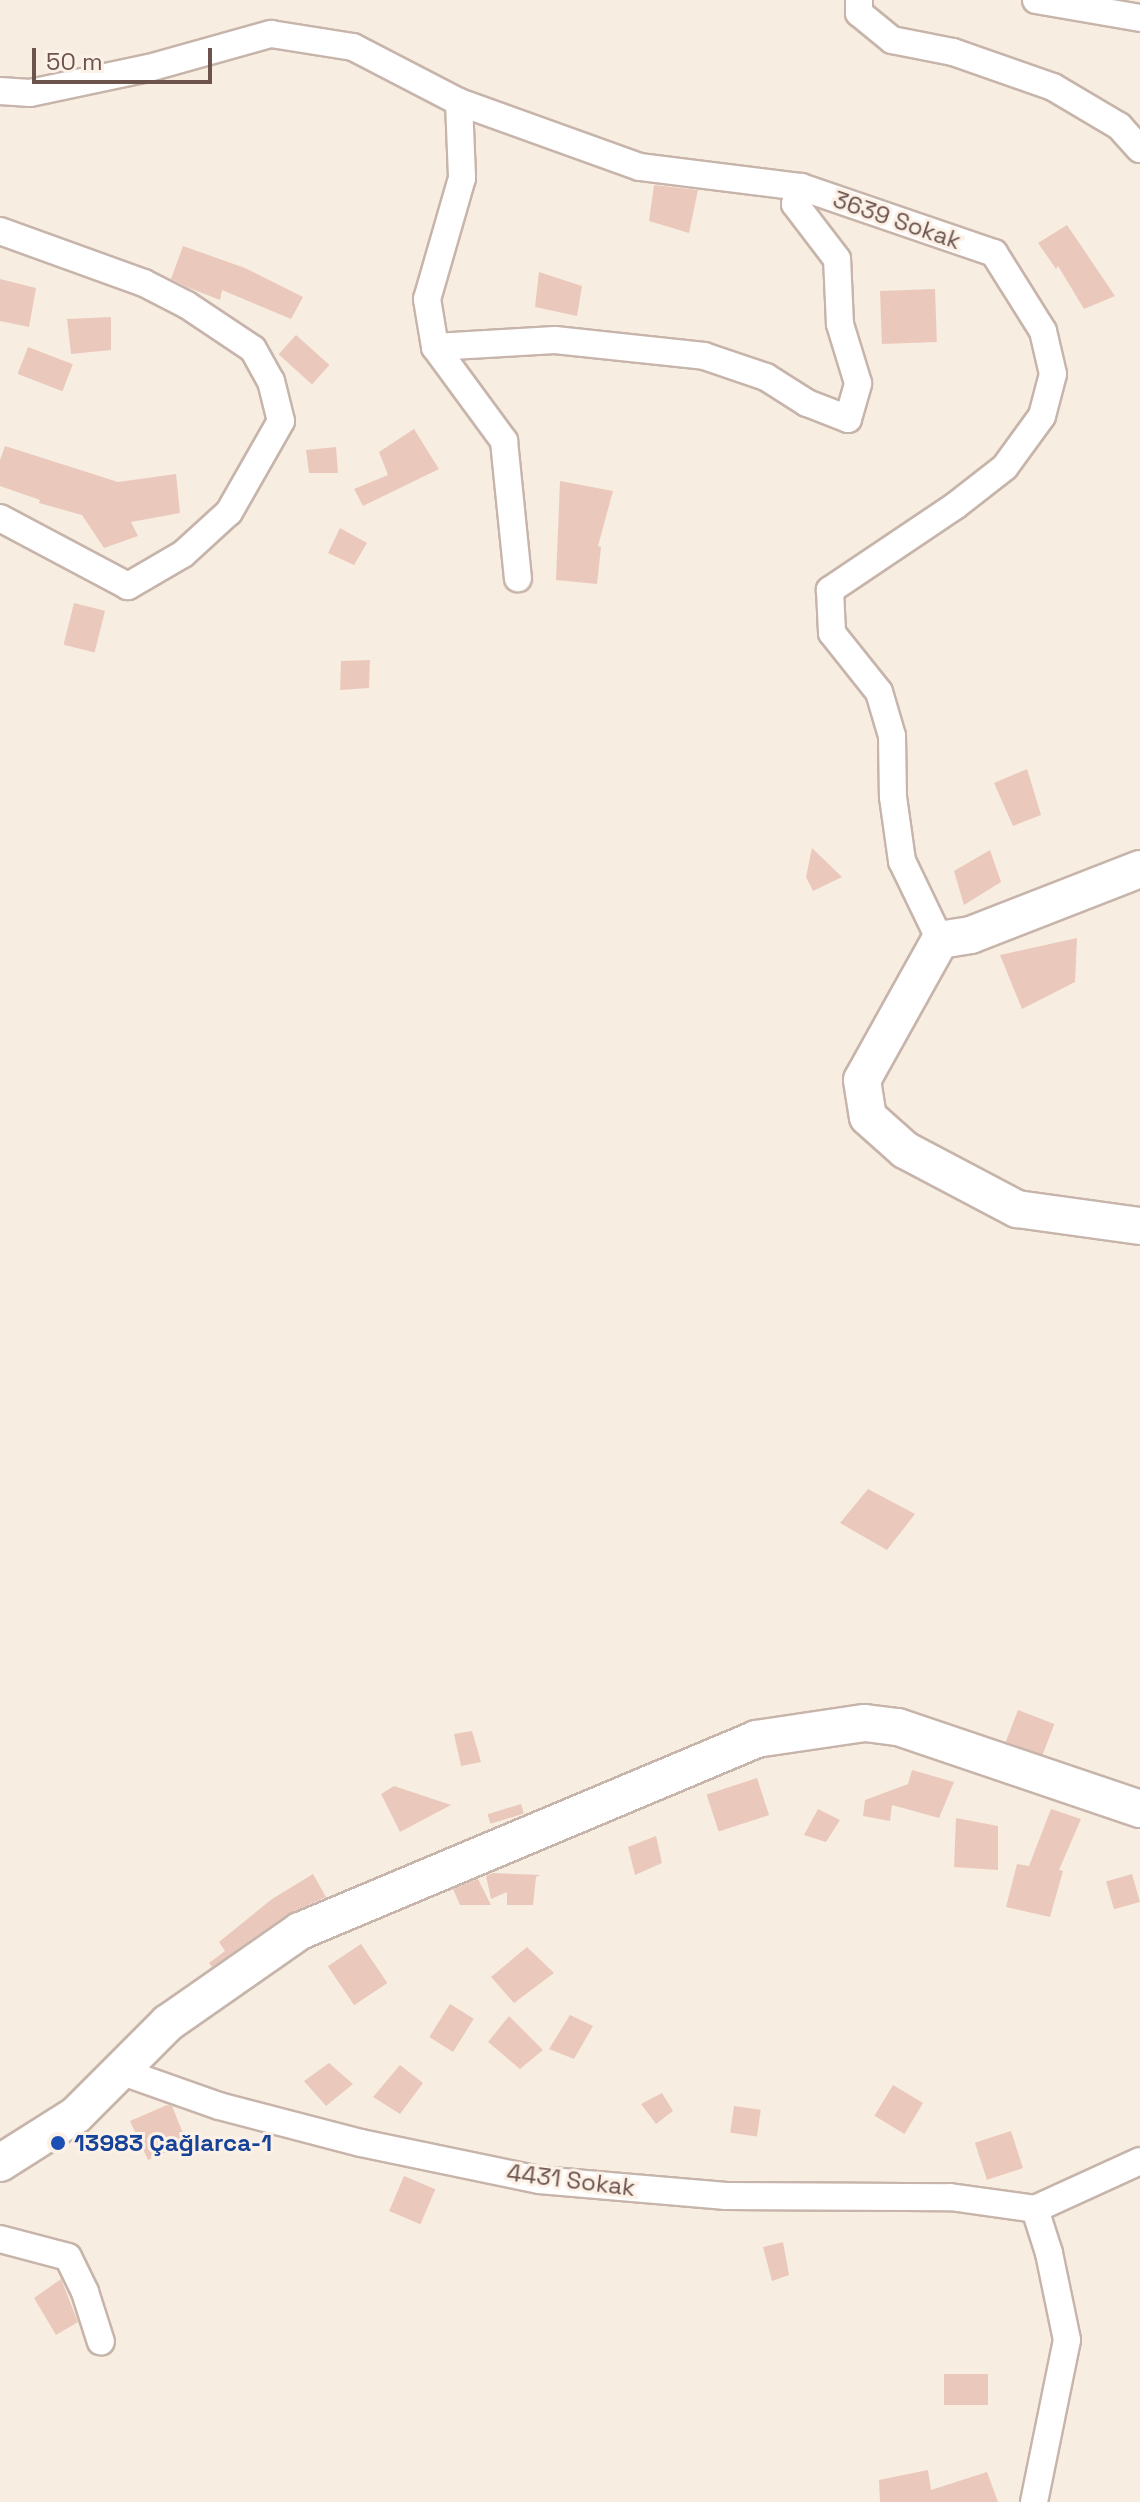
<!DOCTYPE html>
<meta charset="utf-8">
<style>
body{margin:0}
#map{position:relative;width:1140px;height:2502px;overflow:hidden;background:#f8ede1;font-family:"Space Grotesk",sans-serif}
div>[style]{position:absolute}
.building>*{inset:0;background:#eac9bc;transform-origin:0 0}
.roads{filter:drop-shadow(2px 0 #c7b4aa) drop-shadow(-2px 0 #c7b4aa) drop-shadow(0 2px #c7b4aa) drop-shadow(0 -2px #c7b4aa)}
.street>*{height:26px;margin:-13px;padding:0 13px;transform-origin:13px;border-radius:13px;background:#fff}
.secondary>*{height:36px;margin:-18px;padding:0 18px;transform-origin:18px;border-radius:18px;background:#fff}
.dots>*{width:22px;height:22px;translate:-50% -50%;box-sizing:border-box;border:4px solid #fcf1e7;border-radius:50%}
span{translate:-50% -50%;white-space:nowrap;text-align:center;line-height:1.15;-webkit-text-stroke:6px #fcf1e7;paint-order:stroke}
.street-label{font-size:24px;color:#6c534b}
.transit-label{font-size:24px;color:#164399;font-weight:700}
.left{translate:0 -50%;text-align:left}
.scale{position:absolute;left:32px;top:48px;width:180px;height:36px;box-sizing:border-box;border:4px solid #6c534b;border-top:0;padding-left:10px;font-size:24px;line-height:28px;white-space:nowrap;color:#6c534b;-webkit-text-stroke:6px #fcf1e7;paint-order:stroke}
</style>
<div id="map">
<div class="building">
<i style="clip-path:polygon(654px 185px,698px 190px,689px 233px,649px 221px)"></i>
<i style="clip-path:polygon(1067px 225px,1115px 296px,1084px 309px,1058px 266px,1056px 269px,1038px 243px)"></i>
<i style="clip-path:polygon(183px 246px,245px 268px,303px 297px,291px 319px,222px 290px,220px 300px,187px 287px,171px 279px)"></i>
<i style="clip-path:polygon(539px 272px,582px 286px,577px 316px,535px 307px)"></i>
<i style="clip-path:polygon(0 279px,36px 288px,29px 327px,0 321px)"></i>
<i style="left:935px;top:289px;width:53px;height:55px;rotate:88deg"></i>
<i style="clip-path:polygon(111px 317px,111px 350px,71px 354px,67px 319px)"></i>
<i style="left:296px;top:335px;width:45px;height:26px;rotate:42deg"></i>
<i style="left:28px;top:347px;width:48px;height:29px;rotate:21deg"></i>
<i style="clip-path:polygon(414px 429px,439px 469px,363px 506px,354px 489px,388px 475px,379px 452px)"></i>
<i style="clip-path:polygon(5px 446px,118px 482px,176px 474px,180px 513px,131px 522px,138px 536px,104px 548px,82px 515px,39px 503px,40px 500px,0 486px,0 460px)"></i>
<i style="clip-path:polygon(336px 447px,338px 473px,309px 473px,306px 450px)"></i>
<i style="clip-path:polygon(560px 481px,613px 491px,598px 546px,601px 547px,597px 584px,556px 580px)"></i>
<i style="clip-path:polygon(340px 528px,367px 543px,354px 565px,328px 553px)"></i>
<i style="left:74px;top:603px;width:32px;height:43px;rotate:14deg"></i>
<i style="clip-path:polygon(370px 660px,369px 688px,340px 690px,341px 661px)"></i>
<i style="clip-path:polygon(1027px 769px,1041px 815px,1013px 826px,994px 783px)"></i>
<i style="clip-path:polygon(812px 848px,842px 877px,813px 891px,806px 877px)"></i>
<i style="clip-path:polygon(990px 850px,1001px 882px,964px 905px,954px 871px)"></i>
<i style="clip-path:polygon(1077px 938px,1075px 982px,1022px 1009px,1000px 955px)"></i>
<i style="clip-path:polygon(868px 1489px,915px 1514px,887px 1550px,840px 1523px)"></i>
<i style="left:1018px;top:1710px;width:39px;height:34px;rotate:21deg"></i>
<i style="clip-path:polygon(472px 1731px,481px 1762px,461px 1766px,454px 1734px)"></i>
<i style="clip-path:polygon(912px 1770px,954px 1782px,939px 1818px,892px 1805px,890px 1821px,863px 1816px,865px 1800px,908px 1784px)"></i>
<i style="left:757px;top:1778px;width:39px;height:53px;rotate:72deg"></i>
<i style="clip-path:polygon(394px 1786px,451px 1805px,400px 1832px,381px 1794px)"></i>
<i style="left:521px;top:1804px;width:10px;height:35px;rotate:73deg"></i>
<i style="clip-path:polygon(818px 1809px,840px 1820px,826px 1842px,804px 1835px)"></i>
<i style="clip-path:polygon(1051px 1809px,1081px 1819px,1059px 1870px,1063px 1871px,1050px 1917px,1006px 1907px,1017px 1864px,1029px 1866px)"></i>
<i style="clip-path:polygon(956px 1818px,998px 1826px,998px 1870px,954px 1867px)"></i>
<i style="clip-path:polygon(656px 1836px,662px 1863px,635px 1875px,628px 1847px)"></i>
<i style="clip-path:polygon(493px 1873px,540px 1875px,536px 1877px,533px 1905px,507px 1905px,507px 1892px,491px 1899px,486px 1876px)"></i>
<i style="clip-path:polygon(313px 1874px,326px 1897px,288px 1914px,212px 1967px,209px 1963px,225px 1951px,219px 1942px,272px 1899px)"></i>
<i style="left:1132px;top:1874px;width:29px;height:27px;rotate:74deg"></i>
<i style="clip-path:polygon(478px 1879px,491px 1905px,460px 1905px,453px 1889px)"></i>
<i style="left:361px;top:1944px;width:47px;height:40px;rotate:56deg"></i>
<i style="clip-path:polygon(527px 1947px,554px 1973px,514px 2003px,491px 1977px)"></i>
<i style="left:450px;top:2004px;width:28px;height:39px;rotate:32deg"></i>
<i style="clip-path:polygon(570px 2015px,593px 2026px,574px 2059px,549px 2049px)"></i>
<i style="clip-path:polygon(509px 2016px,543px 2050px,520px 2069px,488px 2042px)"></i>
<i style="clip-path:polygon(329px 2063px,353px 2084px,326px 2106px,304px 2081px)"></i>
<i style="clip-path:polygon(400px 2065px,423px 2083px,400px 2114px,373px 2097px)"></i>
<i style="left:893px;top:2085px;width:35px;height:36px;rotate:31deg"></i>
<i style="clip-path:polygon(662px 2093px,673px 2111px,656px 2124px,641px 2104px)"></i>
<i style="clip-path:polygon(167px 2105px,172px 2106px,187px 2143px,148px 2160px,130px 2121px)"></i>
<i style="left:734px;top:2106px;width:27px;height:27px;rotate:8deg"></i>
<i style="left:1011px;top:2131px;width:39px;height:38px;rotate:72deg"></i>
<i style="left:404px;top:2176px;width:34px;height:38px;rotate:23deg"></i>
<i style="clip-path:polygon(783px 2242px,789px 2275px,772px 2281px,763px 2247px)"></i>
<i style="clip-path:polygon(61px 2279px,78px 2322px,56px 2335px,34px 2298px)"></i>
<i style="left:988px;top:2374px;width:31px;height:44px;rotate:90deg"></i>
<i style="clip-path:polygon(928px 2470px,931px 2490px,987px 2472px,998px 2502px,880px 2502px,879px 2480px)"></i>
</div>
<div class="roads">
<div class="street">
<i style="left:859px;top:0;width:13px;rotate:90deg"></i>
<i style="left:859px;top:13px;width:43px;rotate:39.3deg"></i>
<i style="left:892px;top:40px;width:62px;rotate:11.1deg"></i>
<i style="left:953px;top:52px;width:106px;rotate:19.3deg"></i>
<i style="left:1053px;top:87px;width:77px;rotate:30.6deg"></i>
<i style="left:1119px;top:126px;width:31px;rotate:48deg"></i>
<i style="left:1036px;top:0;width:106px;rotate:9.8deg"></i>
<i style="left:0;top:91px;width:30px;rotate:4deg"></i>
<i style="left:30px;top:93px;width:122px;rotate:-11.9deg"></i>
<i style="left:149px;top:68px;width:127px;rotate:-15.6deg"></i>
<i style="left:271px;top:34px;width:83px;rotate:9deg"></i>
<i style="left:353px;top:47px;width:119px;rotate:27.4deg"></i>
<i style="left:459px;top:102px;width:192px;rotate:19.8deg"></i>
<i style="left:640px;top:167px;width:162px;rotate:7.1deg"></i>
<i style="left:801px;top:187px;width:204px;rotate:18.9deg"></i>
<i style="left:994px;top:253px;width:92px;rotate:57.9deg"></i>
<i style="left:1043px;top:331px;width:44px;rotate:76.9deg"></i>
<i style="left:1053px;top:374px;width:43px;rotate:104.7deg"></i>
<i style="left:1042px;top:416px;width:63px;rotate:126deg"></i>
<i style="left:1005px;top:467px;width:63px;rotate:142deg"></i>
<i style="left:955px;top:506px;width:151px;rotate:146.1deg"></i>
<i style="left:830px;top:590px;width:43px;rotate:87.3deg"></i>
<i style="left:832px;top:633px;width:75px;rotate:51.5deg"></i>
<i style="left:879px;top:692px;width:46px;rotate:73.5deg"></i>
<i style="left:892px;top:736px;width:61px;rotate:89.1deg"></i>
<i style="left:893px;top:797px;width:65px;rotate:82deg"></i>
<i style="left:902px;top:861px;width:88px;rotate:64.3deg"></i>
<i style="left:459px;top:102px;width:76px;rotate:87.7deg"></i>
<i style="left:462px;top:178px;width:126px;rotate:106.1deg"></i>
<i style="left:427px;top:299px;width:49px;rotate:80.5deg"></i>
<i style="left:435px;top:347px;width:117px;rotate:53.7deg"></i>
<i style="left:504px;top:441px;width:138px;rotate:84.2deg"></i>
<i style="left:0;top:231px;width:153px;rotate:19.9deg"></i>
<i style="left:144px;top:283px;width:48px;rotate:27.1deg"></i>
<i style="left:187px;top:305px;width:79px;rotate:33.7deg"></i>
<i style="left:253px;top:349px;width:37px;rotate:61deg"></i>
<i style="left:271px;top:381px;width:41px;rotate:76deg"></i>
<i style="left:281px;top:421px;width:105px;rotate:119.7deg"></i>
<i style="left:229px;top:512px;width:62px;rotate:137.6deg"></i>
<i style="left:183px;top:554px;width:64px;rotate:149.8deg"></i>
<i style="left:128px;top:586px;width:145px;rotate:-152deg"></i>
<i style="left:435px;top:347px;width:120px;rotate:-3.3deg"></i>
<i style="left:555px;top:340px;width:150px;rotate:6.1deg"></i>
<i style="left:704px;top:356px;width:65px;rotate:18.7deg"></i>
<i style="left:766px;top:377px;width:49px;rotate:32.4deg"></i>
<i style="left:807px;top:403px;width:44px;rotate:21.3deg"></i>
<i style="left:848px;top:419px;width:37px;rotate:-74deg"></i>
<i style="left:858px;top:383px;width:62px;rotate:-107deg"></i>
<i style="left:840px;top:324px;width:65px;rotate:-92.6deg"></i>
<i style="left:837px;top:259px;width:69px;rotate:-127.4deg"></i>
<i style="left:795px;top:204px;width:18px;rotate:-71deg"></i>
<i style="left:120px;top:2071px;width:105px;rotate:19.5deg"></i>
<i style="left:219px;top:2106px;width:147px;rotate:14.6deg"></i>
<i style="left:361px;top:2143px;width:182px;rotate:11.7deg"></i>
<i style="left:539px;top:2180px;width:188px;rotate:4.9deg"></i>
<i style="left:726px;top:2196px;width:224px;rotate:0.3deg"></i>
<i style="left:950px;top:2197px;width:86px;rotate:8deg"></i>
<i style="left:0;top:2239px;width:70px;rotate:14.8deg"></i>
<i style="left:68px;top:2257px;width:39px;rotate:64deg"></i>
<i style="left:85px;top:2292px;width:52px;rotate:72.3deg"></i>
<i style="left:1034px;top:2502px;width:165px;rotate:-78.5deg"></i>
<i style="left:1067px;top:2340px;width:89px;rotate:-101.7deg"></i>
<i style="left:1049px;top:2253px;width:46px;rotate:-107.7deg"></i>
<i style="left:1035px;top:2209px;width:115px;rotate:-24.6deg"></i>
</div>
<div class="secondary">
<i style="left:1140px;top:869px;width:181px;rotate:158.7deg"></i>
<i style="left:971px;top:935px;width:31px;rotate:171deg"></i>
<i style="left:940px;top:940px;width:160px;rotate:119.1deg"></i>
<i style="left:862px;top:1080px;width:37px;rotate:81deg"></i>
<i style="left:868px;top:1117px;width:50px;rotate:41.7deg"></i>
<i style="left:905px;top:1150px;width:127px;rotate:27.8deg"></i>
<i style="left:1017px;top:1209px;width:124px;rotate:7.9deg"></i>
<i style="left:0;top:2163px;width:90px;rotate:-32.3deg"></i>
<i style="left:76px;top:2115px;width:130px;rotate:-45deg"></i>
<i style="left:168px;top:2023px;width:161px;rotate:-34.9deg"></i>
<i style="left:300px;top:1931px;width:495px;rotate:-22.8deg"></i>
<i style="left:756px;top:1739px;width:110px;rotate:-8.4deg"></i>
<i style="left:865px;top:1723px;width:33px;rotate:7deg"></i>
<i style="left:898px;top:1727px;width:256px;rotate:18.7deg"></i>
</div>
</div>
<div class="dots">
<i style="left:58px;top:2143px;background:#1a4fb4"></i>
</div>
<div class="street-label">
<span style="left:897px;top:220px;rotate:19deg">3639 Sokak</span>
<span style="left:571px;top:2180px;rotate:7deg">4431 Sokak</span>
</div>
<div class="transit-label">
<span class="left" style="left:74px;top:2143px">13983 Çağlarca-1</span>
</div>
<div class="scale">50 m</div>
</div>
